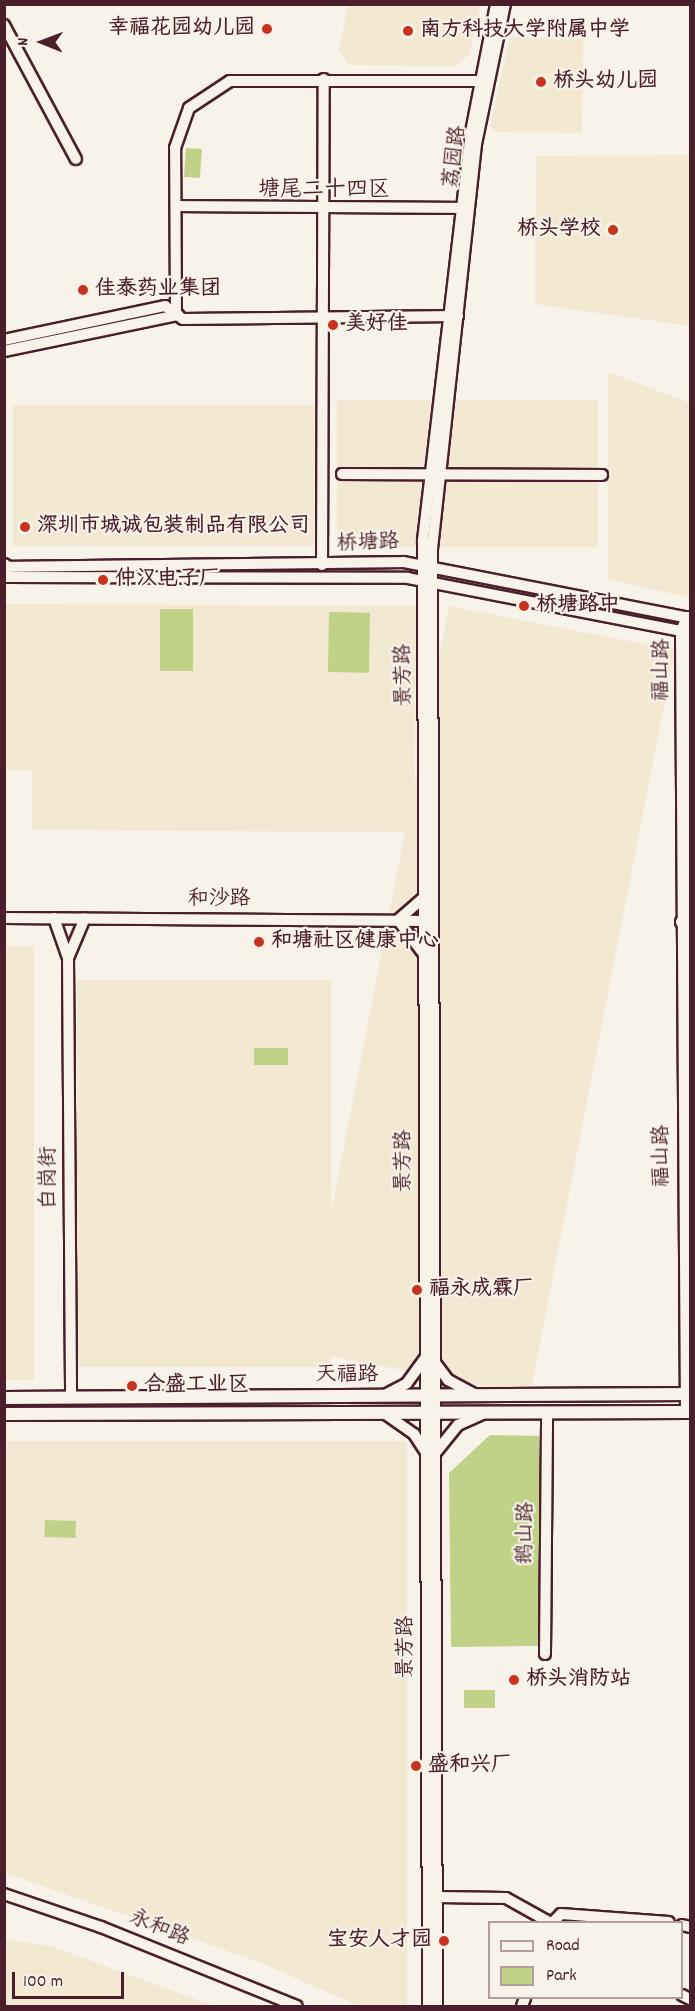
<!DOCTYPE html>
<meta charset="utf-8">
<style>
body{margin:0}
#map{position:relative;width:695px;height:2011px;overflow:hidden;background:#f7f3e8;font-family:Dekko,"LXGW WenKai TC",sans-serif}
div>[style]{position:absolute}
.built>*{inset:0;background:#f3e8d2;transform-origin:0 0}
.green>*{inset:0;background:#bfd288;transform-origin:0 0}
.roads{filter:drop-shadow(2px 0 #4a1f2b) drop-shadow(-2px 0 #4a1f2b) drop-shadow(0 2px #4a1f2b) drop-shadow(0 -2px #4a1f2b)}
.minor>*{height:10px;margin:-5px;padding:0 5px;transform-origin:5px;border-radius:5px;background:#f7f3e8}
.major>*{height:12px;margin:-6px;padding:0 6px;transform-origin:6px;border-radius:6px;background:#f7f3e8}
.dots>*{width:16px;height:16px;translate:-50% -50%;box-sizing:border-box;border:3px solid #f7f3e8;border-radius:50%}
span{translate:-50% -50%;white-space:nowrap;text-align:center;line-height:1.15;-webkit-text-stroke:4.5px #f7f3e8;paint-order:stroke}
.poi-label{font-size:21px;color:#4a1f2b;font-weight:700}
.right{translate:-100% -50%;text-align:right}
.left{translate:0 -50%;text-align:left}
.street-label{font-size:21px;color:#4a1f2b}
.neighbourhood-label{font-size:22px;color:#4a1f2b}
.frame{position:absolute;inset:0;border:6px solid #4a1f2b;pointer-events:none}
.legend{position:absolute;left:488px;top:1921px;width:195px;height:78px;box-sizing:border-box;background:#f7f3e8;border:2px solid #b29e9c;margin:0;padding:8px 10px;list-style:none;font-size:18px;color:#4a1f2b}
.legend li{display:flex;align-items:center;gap:12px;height:30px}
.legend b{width:30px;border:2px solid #b29e9c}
.north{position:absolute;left:12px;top:12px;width:60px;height:60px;-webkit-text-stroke:4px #f7f3e8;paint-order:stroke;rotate:271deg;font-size:16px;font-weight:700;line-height:24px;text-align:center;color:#4a1f2b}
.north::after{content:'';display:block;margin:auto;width:21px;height:27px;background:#4a1f2b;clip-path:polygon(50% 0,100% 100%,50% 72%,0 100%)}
.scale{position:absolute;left:12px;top:1972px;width:112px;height:27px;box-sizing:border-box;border:3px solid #4a1f2b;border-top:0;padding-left:8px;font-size:18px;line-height:21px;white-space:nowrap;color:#4a1f2b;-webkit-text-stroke:4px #f7f3e8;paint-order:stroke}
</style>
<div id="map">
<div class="built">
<i style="clip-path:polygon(348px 5px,348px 4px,481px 5px,469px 55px,455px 66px,349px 65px,339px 50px)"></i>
<i style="clip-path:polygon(510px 37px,583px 38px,582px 133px,496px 132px,490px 126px)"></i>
<i style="clip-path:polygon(690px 155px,690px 326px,535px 304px,536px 156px)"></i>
<i style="clip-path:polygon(608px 372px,690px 403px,690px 598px,608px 579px)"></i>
<i style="left:598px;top:400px;width:147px;height:261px;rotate:90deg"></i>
<i style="left:13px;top:405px;width:301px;height:141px"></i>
<i style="clip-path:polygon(5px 604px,416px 606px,414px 832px,32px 830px,32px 770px,5px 770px)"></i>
<i style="left:449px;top:606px;width:230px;height:759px;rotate:11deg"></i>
<i style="left:4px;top:946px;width:30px;height:434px"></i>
<i style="left:331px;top:980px;width:387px;height:254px;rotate:90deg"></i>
<i style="clip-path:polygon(4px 1441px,407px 1441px,407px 2006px,359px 2006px,259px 1962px,5px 1873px)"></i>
<i style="clip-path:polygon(4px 1939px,51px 1946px,214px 2006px,5px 2006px)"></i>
</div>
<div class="green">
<i style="left:186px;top:148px;width:16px;height:29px;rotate:4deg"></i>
<i style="left:160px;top:609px;width:33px;height:62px"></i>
<i style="left:329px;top:612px;width:41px;height:60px;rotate:1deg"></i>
<i style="left:254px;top:1048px;width:34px;height:17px"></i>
<i style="clip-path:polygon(490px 1435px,539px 1436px,541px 1646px,451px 1647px,449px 1473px)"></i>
<i style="left:45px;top:1520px;width:31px;height:17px;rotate:2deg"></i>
<i style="left:464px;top:1690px;width:31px;height:18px"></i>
</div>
<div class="roads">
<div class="minor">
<i style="left:4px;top:25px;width:152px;rotate:61.8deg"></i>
<i style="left:176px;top:206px;width:290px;rotate:0.4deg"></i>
<i style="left:176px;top:315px;width:167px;rotate:-90.3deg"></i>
<i style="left:175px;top:148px;width:42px;rotate:-70.7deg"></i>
<i style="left:189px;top:108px;width:49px;rotate:-33.4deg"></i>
<i style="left:230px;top:81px;width:252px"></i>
<i style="left:4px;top:340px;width:165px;rotate:-11.9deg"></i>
<i style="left:165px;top:306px;width:22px;rotate:36deg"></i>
<i style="left:183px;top:319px;width:275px;rotate:-0.6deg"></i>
<i style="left:4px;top:351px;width:178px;rotate:-11.7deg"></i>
<i style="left:342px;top:474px;width:260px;rotate:0.2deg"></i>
<i style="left:322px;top:565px;width:486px;rotate:-89.8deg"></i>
<i style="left:4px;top:567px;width:400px;rotate:-0.7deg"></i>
<i style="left:404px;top:562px;width:291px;rotate:11.1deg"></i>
<i style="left:4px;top:577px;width:404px;rotate:0.1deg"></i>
<i style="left:408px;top:578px;width:283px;rotate:11deg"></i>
<i style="left:688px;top:617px;width:785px;rotate:90deg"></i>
<i style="left:4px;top:918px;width:426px;rotate:0.4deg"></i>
<i style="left:54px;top:918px;width:42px;rotate:70.7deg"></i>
<i style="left:68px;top:958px;width:439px;rotate:89.6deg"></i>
<i style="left:423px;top:953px;width:41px;rotate:-127.1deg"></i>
<i style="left:398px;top:920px;width:35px;rotate:-41deg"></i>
<i style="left:68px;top:958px;width:43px;rotate:-67deg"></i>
<i style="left:436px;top:1364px;width:20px;rotate:53deg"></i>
<i style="left:448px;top:1380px;width:30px;rotate:28deg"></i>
<i style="left:383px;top:1396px;width:27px;rotate:-28deg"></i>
<i style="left:407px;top:1383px;width:31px;rotate:-54deg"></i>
<i style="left:686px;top:1412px;width:781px;rotate:-90.37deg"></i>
<i style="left:681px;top:631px;width:15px;rotate:-67deg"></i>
<i style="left:384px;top:1413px;width:37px;rotate:35deg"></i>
<i style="left:414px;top:1434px;width:20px;rotate:57deg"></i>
<i style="left:436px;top:1452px;width:35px;rotate:-51deg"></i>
<i style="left:458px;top:1425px;width:27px;rotate:-24deg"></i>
<i style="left:545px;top:1654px;width:241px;rotate:-89.5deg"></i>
<i style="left:4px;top:1894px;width:102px;rotate:18.8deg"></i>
<i style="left:101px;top:1927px;width:211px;rotate:22deg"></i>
<i style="left:437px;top:1897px;width:69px;rotate:0.8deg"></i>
<i style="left:506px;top:1898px;width:49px;rotate:29.2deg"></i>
<i style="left:553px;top:1922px;width:11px;rotate:-45deg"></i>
<i style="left:561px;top:1914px;width:108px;rotate:4.2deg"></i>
<i style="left:682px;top:1925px;width:8px;rotate:14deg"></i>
<i style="left:682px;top:1995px;width:9px;rotate:27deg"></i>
<i style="left:428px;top:2006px;width:1466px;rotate:-90.2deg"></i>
<i style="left:423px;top:540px;width:411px;rotate:-83.3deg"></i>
<i style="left:471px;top:132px;width:130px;rotate:-78.9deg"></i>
<i style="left:437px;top:2006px;width:1457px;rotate:-90.2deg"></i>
<i style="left:432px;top:549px;width:407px;rotate:-83.8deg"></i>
<i style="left:476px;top:144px;width:143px;rotate:-78.3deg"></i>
<i style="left:522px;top:2006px;width:9px;rotate:-69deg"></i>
</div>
<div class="major">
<i style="left:4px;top:565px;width:4px;rotate:34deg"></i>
<i style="left:690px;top:917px;width:9px;rotate:148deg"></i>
<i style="left:682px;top:922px;width:11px;rotate:45deg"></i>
<i style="left:4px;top:1398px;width:686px;rotate:-0.33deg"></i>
<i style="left:4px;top:1414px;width:686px;rotate:-0.17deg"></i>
</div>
</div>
<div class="dots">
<i style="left:267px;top:29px;background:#c8321e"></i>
<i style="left:408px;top:31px;background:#c8321e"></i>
<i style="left:541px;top:82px;background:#c8321e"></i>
<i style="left:613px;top:230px;background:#c8321e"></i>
<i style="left:83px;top:290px;background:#c8321e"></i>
<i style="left:333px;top:325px;background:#c8321e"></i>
<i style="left:25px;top:527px;background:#c8321e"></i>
<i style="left:103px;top:580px;background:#c8321e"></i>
<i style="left:524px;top:606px;background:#c8321e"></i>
<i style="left:259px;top:942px;background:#c8321e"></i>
<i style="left:417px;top:1290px;background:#c8321e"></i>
<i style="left:132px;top:1386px;background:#c8321e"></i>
<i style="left:514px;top:1680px;background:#c8321e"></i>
<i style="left:416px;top:1766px;background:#c8321e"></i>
<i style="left:444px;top:1941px;background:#c8321e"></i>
</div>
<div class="poi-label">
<span class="right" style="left:255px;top:29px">幸福花园幼儿园</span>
<span class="left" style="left:420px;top:31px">南方科技大学附属中学</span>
<span class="left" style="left:553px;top:82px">桥头幼儿园</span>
<span class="right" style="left:601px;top:230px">桥头学校</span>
<span class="left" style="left:95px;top:290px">佳泰药业集团</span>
<span class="left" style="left:345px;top:325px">美好佳</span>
<span class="left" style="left:37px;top:527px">深圳市城诚包装制品有限公司</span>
<span class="left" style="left:115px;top:580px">仲汉电子厂</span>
<span class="left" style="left:536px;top:606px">桥塘路中</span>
<span class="left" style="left:271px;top:942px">和塘社区健康中心</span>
<span class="left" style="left:429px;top:1290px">福永成霖厂</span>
<span class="left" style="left:144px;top:1386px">合盛工业区</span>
<span class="left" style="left:526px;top:1680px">桥头消防站</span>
<span class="left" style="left:428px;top:1766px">盛和兴厂</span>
<span class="right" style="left:432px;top:1941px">宝安人才园</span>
</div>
<div class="street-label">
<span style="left:456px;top:157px;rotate:-83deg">荔园路</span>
<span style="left:368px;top:544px;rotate:-2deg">桥塘路</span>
<span style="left:663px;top:670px;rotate:-89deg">福山路</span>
<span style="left:405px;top:675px;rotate:-91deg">景芳路</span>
<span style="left:219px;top:900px">和沙路</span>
<span style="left:663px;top:1156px;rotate:-90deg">福山路</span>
<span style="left:405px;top:1161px;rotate:-90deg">景芳路</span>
<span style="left:50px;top:1178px;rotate:-90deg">白岗街</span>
<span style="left:347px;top:1376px">天福路</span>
<span style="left:527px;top:1533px;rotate:-89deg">鹅山路</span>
<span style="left:407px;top:1647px;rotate:-90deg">景芳路</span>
<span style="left:159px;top:1929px;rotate:22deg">永和路</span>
</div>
<div class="neighbourhood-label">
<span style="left:324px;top:191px">塘尾二十四区</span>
</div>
<div class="frame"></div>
<ul class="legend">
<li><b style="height:8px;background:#f7f3e8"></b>Road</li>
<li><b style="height:16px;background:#bfd288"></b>Park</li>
</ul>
<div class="north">N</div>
<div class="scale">100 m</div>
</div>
